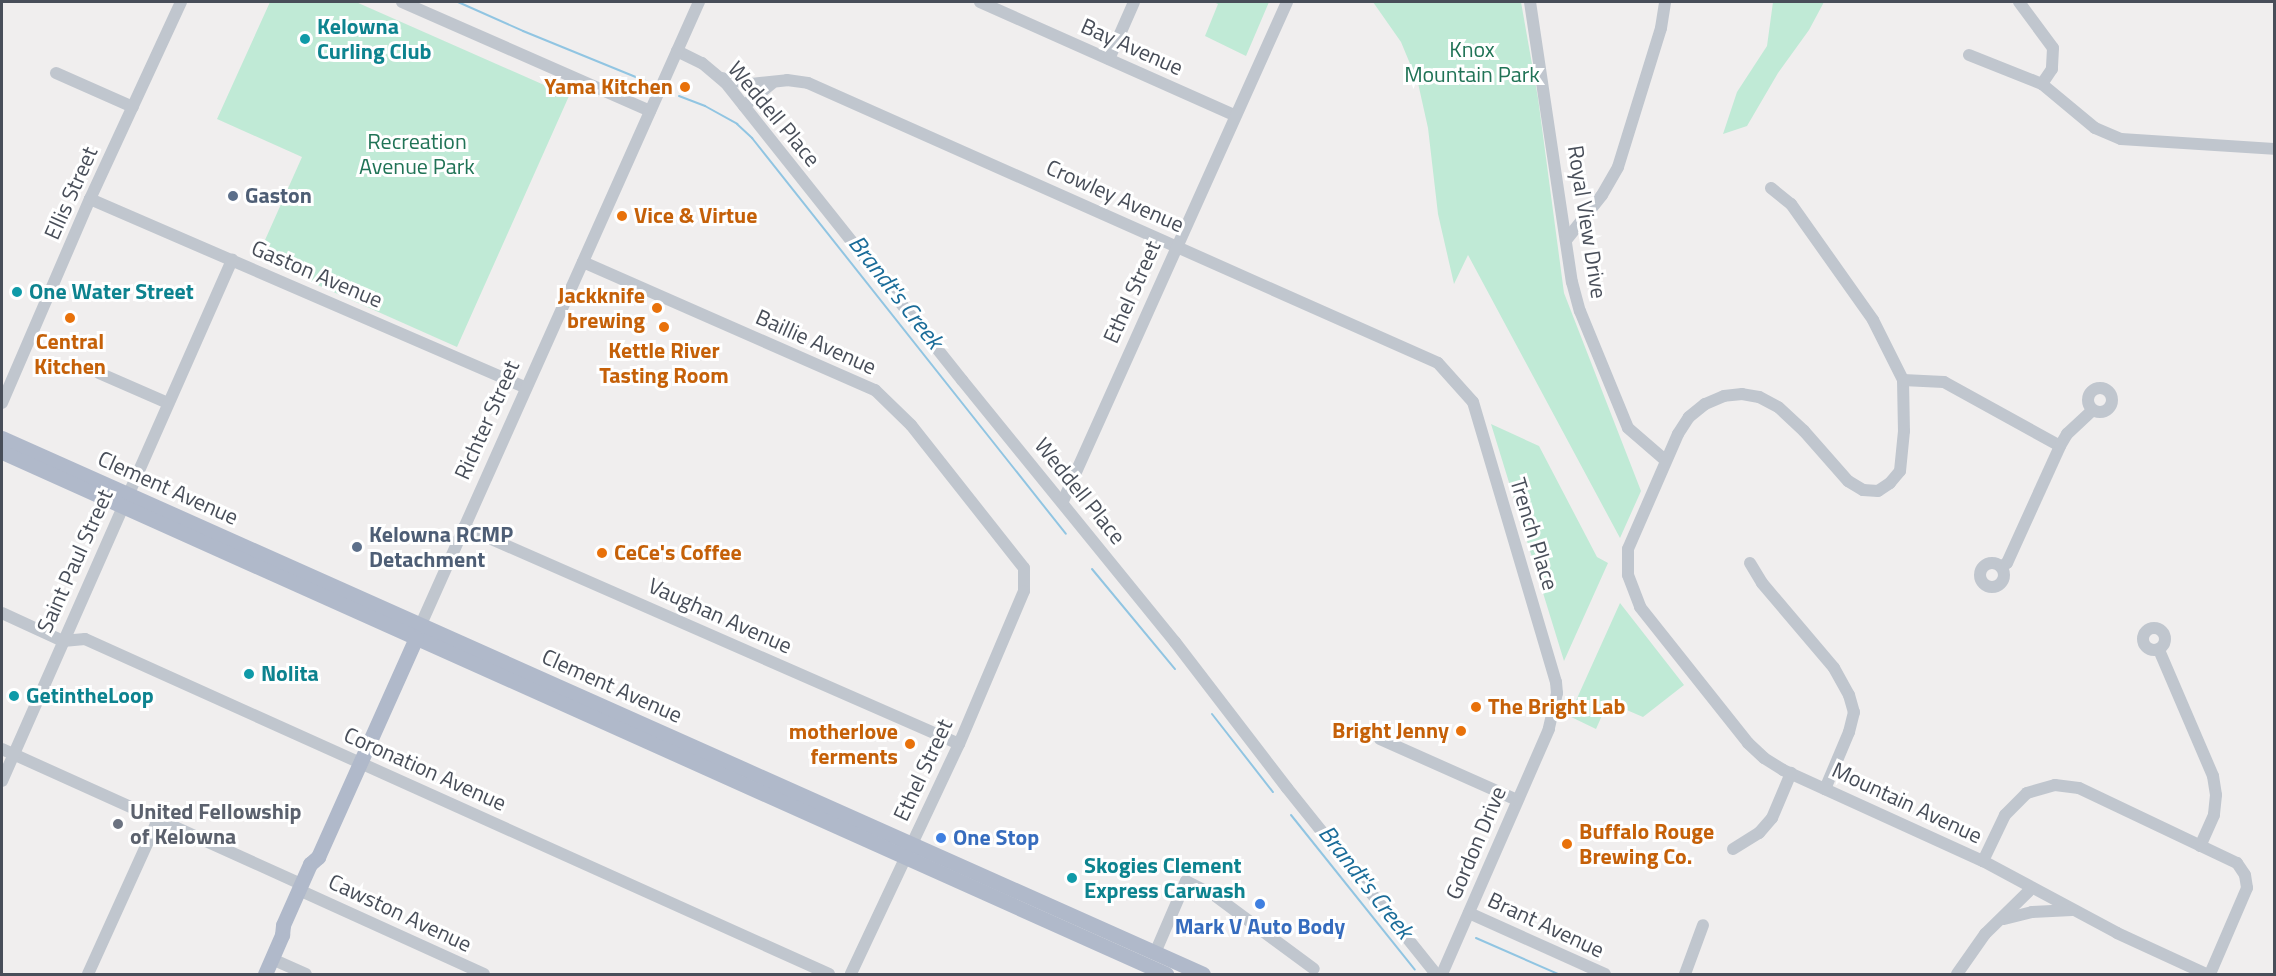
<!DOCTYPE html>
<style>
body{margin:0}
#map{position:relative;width:2276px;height:976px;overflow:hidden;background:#f0eeee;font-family:"Titillium Web",sans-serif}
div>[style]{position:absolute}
.green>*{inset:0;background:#c0ead6}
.stream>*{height:2px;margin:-1px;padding:0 1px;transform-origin:1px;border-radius:1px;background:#91c5e2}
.minor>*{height:12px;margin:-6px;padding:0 6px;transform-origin:6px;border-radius:6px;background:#c0c6ce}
.minor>.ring{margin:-6px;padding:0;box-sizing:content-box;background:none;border:12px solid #c0c6ce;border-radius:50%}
.major>*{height:15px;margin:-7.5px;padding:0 7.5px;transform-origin:7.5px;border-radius:7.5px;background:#b0b9ca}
.dots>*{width:16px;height:16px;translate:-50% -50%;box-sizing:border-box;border:3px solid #fff;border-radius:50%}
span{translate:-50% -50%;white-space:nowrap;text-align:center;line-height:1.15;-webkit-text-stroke:6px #fff;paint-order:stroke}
.culture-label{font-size:22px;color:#0d838f;font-weight:700}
.left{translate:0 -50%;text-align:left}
.street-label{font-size:22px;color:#484e59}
.park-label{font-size:22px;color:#207356}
.food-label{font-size:22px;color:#c56008;font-weight:700}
.right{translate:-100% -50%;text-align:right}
.service-label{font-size:22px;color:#4e5e75;font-weight:700}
.worship-label{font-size:22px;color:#5b616d;font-weight:700}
.shop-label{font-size:22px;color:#366cbe;font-weight:700}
.water-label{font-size:24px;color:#1a6c99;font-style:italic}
.frame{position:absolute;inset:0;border:3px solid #484e59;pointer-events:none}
</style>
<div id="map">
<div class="green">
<i style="clip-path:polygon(270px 2px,356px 2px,569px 96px,457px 347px,257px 258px,302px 157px,217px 119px)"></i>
<i style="clip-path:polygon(1213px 2px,1269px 2px,1246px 56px,1205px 36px,1218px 4px)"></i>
<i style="clip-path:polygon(1373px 2px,1521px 2px,1538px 98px,1564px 293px,1641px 491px,1620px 538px,1468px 255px,1454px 284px,1438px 214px,1428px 128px,1418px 83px,1401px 42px)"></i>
<i style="clip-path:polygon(1773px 2px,1824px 2px,1809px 30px,1778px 73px,1747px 126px,1723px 134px,1737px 92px,1767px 46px)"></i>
<i style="clip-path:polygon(1491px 424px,1539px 446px,1597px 557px,1608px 563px,1564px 661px)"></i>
<i style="clip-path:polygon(1620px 603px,1684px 685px,1643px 717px,1608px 702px,1596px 729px,1569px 716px)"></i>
</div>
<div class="stream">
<i style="left:458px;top:2px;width:71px;rotate:24deg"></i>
<i style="left:523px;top:31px;width:135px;rotate:22.2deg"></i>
<i style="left:679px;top:96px;width:28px;rotate:21deg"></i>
<i style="left:705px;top:106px;width:37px;rotate:29deg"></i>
<i style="left:737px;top:124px;width:21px;rotate:43deg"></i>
<i style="left:752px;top:138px;width:505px;rotate:51.59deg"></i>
<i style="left:1092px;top:569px;width:130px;rotate:50.3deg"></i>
<i style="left:1212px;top:714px;width:99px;rotate:52deg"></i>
<i style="left:1291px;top:815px;width:198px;rotate:51.3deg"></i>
<i style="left:1476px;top:938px;width:90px;rotate:23.7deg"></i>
</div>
<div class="minor">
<i style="left:402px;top:2px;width:271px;rotate:23.7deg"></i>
<i style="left:980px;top:2px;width:278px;rotate:24deg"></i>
<i style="left:1530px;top:2px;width:283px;rotate:81.5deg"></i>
<i style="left:1572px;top:282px;width:30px;rotate:75deg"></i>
<i style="left:1580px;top:311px;width:126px;rotate:67.7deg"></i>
<i style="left:1628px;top:428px;width:49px;rotate:40.9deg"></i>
<i style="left:2019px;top:2px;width:57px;rotate:53.5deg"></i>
<i style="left:2053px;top:48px;width:21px;rotate:93deg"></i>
<i style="left:2052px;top:69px;width:18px;rotate:124deg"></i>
<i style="left:677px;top:51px;width:28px;rotate:26deg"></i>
<i style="left:702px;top:63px;width:30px;rotate:40deg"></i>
<i style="left:725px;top:82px;width:381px;rotate:51.5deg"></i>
<i style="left:962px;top:380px;width:338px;rotate:50.9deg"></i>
<i style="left:1175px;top:642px;width:184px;rotate:52.5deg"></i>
<i style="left:1287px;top:788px;width:238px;rotate:51.3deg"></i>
<i style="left:1969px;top:55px;width:79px;rotate:21.7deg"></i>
<i style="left:2042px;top:84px;width:69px;rotate:39.7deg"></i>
<i style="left:2095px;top:128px;width:28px;rotate:23deg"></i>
<i style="left:2121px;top:139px;width:153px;rotate:3.7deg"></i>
<i style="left:1109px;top:59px;width:62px;rotate:-66.3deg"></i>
<i style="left:56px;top:73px;width:84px;rotate:23.8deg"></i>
<i style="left:721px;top:78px;width:31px;rotate:11deg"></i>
<i style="left:751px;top:84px;width:36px;rotate:-6deg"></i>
<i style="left:787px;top:80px;width:21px;rotate:8deg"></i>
<i style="left:808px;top:83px;width:689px;rotate:23.96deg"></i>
<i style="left:1438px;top:363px;width:52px;rotate:48.1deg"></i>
<i style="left:1473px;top:402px;width:292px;rotate:73.5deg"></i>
<i style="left:1556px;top:682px;width:11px;rotate:85deg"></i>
<i style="left:1557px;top:693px;width:37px;rotate:103deg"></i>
<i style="left:1549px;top:729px;width:267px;rotate:113.6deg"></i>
<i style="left:744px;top:106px;width:36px;rotate:-39deg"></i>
<i style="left:1771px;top:188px;width:26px;rotate:39deg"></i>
<i style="left:1791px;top:204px;width:142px;rotate:54.7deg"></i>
<i style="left:1873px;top:320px;width:67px;rotate:63.4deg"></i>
<i style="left:1903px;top:380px;width:51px;rotate:88.9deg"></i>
<i style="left:1904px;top:431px;width:40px;rotate:95.7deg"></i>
<i style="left:1900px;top:471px;width:16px;rotate:130deg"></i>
<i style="left:1890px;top:483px;width:14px;rotate:146deg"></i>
<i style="left:1878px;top:491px;width:15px;rotate:-176deg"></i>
<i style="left:1863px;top:490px;width:17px;rotate:-149deg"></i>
<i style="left:1848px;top:481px;width:67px;rotate:-131.3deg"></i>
<i style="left:1804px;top:431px;width:35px;rotate:-137deg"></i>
<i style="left:1778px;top:407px;width:21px;rotate:-152deg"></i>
<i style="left:1759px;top:397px;width:17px;rotate:-170deg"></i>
<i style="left:1742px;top:394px;width:18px;rotate:174deg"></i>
<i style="left:1724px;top:396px;width:21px;rotate:157deg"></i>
<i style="left:1705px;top:404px;width:21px;rotate:141deg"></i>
<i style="left:1689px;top:417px;width:20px;rotate:123deg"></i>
<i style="left:1678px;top:434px;width:125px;rotate:113.5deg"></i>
<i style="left:1628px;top:549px;width:26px;rotate:90deg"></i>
<i style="left:1628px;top:575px;width:34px;rotate:69deg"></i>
<i style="left:1640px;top:607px;width:174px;rotate:51.5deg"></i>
<i style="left:1748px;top:743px;width:22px;rotate:43deg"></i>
<i style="left:1764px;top:758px;width:22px;rotate:32deg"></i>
<i style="left:1783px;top:770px;width:220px;rotate:24.5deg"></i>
<i style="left:1983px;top:861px;width:152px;rotate:28.2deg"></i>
<i style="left:2117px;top:933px;width:98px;rotate:24.7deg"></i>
<i style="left:90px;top:199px;width:475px;rotate:23.4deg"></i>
<i style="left:1567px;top:239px;width:56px;rotate:-51.5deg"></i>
<i style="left:1602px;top:195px;width:32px;rotate:-60deg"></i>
<i style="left:1618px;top:167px;width:145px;rotate:-72.8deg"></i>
<i style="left:1661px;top:28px;width:26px;rotate:-81deg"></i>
<i style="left:583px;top:262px;width:319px;rotate:23.7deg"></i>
<i style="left:875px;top:390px;width:50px;rotate:44.2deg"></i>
<i style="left:911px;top:425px;width:182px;rotate:51.7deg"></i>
<i style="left:1024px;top:568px;width:23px;rotate:90deg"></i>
<i style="left:1024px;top:591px;width:166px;rotate:113deg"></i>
<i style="left:959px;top:744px;width:254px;rotate:115.2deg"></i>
<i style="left:99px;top:373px;width:75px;rotate:23.5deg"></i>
<i style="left:1903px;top:380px;width:41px;rotate:2.8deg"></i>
<i style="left:1944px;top:382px;width:132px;rotate:28.9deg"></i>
<i class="ring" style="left:2088px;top:388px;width:12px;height:12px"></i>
<i style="left:2px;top:403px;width:222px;rotate:-66.7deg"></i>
<i style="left:90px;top:199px;width:217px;rotate:-65.2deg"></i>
<i style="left:1063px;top:501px;width:547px;rotate:-65.82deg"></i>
<i style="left:464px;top:527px;width:540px;rotate:23.67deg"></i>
<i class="ring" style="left:1980px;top:563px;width:12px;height:12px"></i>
<i style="left:1750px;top:563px;width:23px;rotate:59deg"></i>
<i style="left:1762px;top:583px;width:111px;rotate:49.7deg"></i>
<i style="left:1834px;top:668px;width:31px;rotate:61deg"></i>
<i style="left:1849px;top:695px;width:18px;rotate:74deg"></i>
<i style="left:1854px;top:712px;width:21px;rotate:104deg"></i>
<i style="left:1849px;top:732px;width:62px;rotate:112.8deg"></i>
<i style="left:2001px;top:567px;width:7px;rotate:-34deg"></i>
<i style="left:2007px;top:563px;width:128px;rotate:-65.6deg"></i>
<i style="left:2060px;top:446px;width:14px;rotate:-60deg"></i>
<i style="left:2067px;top:434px;width:35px;rotate:-43deg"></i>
<i style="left:2px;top:613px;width:67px;rotate:24.7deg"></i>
<i style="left:63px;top:641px;width:22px;rotate:-5deg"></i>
<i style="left:85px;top:639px;width:816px;rotate:24.24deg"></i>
<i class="ring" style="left:2143px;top:628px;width:10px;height:10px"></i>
<i style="left:418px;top:631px;width:689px;rotate:-65.93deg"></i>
<i style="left:2159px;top:650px;width:137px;rotate:66.8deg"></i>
<i style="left:2213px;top:776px;width:19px;rotate:81deg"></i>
<i style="left:2216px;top:795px;width:20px;rotate:96deg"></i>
<i style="left:2214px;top:815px;width:34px;rotate:114deg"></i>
<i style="left:1380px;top:739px;width:150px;rotate:24deg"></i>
<i style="left:2px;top:749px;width:328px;rotate:24.3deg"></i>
<i style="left:2px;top:781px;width:570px;rotate:-66.18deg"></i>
<i style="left:1733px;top:849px;width:31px;rotate:-32deg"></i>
<i style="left:1759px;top:833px;width:20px;rotate:-49deg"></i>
<i style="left:1772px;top:818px;width:49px;rotate:-67.1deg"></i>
<i style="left:1983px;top:861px;width:51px;rotate:-64.4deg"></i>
<i style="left:2005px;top:815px;width:31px;rotate:-45deg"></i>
<i style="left:2027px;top:793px;width:29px;rotate:-16deg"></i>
<i style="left:2055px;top:785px;width:24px;rotate:7deg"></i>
<i style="left:2079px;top:788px;width:175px;rotate:25.4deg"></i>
<i style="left:2237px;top:863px;width:14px;rotate:56deg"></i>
<i style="left:2245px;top:875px;width:13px;rotate:81deg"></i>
<i style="left:2247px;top:888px;width:94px;rotate:113.3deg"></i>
<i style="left:299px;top:890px;width:203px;rotate:24.4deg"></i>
<i style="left:1469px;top:913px;width:149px;rotate:24.2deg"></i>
<i style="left:2004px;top:919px;width:29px;rotate:-14deg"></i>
<i style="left:2032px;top:912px;width:40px;rotate:-2.9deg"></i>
<i style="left:1155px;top:953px;width:78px;rotate:-66.7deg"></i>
<i style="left:1186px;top:881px;width:31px;rotate:27deg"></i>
<i style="left:1214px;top:895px;width:124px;rotate:36.5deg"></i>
<i style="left:272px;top:959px;width:37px;rotate:24deg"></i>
<i style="left:88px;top:974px;width:169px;rotate:-65.6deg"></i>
<i style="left:1685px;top:974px;width:52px;rotate:-69.8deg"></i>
<i style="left:1957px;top:974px;width:49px;rotate:-55deg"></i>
<i style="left:1985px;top:934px;width:66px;rotate:-44.4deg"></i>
</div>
<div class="major">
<i style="left:2px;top:438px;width:1315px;rotate:24.05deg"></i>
<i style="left:2px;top:452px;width:1276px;rotate:24.15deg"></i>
<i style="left:265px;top:974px;width:43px;rotate:-66.4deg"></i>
<i style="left:282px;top:935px;width:10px;rotate:-84deg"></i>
<i style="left:283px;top:925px;width:67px;rotate:-66.1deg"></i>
<i style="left:310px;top:864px;width:11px;rotate:-41deg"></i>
<i style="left:318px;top:857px;width:240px;rotate:-65.9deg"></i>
</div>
<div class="dots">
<i style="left:305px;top:39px;background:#0f9aa8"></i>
<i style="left:685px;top:87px;background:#e8710a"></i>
<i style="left:233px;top:196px;background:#5c6f8a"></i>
<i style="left:622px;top:216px;background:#e8710a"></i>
<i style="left:17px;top:292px;background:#0f9aa8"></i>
<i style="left:657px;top:308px;background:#e8710a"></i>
<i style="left:70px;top:318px;background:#e8710a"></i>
<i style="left:664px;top:327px;background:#e8710a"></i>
<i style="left:357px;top:547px;background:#5c6f8a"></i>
<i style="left:602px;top:553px;background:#e8710a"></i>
<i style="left:249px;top:674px;background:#0f9aa8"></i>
<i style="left:14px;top:696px;background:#0f9aa8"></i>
<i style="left:1476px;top:707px;background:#e8710a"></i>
<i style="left:1461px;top:731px;background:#e8710a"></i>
<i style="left:910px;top:744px;background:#e8710a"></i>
<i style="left:118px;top:824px;background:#6b7280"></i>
<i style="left:941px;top:838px;background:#3f7fe0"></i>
<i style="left:1567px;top:844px;background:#e8710a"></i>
<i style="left:1072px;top:878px;background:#0f9aa8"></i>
<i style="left:1260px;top:904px;background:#3f7fe0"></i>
</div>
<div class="culture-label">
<span class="left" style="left:317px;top:39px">Kelowna<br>Curling Club</span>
<span class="left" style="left:29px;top:292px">One Water Street</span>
<span class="left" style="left:261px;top:674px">Nolita</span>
<span class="left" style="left:26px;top:696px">GetintheLoop</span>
<span class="left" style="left:1084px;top:878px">Skogies Clement<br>Express Carwash</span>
</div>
<div class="street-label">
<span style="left:1132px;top:47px;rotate:24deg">Bay Avenue</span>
<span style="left:774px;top:114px;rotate:50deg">Weddell Place</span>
<span style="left:71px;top:193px;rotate:-66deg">Ellis Street</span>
<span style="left:1115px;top:196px;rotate:24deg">Crowley Avenue</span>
<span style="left:1587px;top:222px;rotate:81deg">Royal View Drive</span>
<span style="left:317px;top:274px;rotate:23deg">Gaston Avenue</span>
<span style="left:1132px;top:292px;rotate:-66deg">Ethel Street</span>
<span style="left:816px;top:342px;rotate:24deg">Baillie Avenue</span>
<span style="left:487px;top:420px;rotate:-66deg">Richter Street</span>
<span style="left:168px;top:488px;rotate:24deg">Clement Avenue</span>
<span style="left:1080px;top:491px;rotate:51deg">Weddell Place</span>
<span style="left:1534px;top:534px;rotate:73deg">Trench Place</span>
<span style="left:75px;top:561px;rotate:-66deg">Saint Paul Street</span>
<span style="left:720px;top:616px;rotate:24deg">Vaughan Avenue</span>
<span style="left:612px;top:686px;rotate:24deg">Clement Avenue</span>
<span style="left:425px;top:769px;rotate:24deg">Coronation Avenue</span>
<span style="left:923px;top:770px;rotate:-65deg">Ethel Street</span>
<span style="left:1907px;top:803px;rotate:25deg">Mountain Avenue</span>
<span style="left:1476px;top:843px;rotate:-67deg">Gordon Drive</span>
<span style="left:400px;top:913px;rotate:25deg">Cawston Avenue</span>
<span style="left:1546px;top:925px;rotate:25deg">Brant Avenue</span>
</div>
<div class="park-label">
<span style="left:1472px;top:62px">Knox<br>Mountain Park</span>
<span style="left:417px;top:154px">Recreation<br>Avenue Park</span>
</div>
<div class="food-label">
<span class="right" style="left:673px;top:87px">Yama Kitchen</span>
<span class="left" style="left:634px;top:216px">Vice &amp; Virtue</span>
<span class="right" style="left:645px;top:308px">Jackknife<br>brewing</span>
<span style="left:70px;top:354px">Central<br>Kitchen</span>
<span style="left:664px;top:363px">Kettle River<br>Tasting Room</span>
<span class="left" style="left:614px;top:553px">CeCe's Coffee</span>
<span class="left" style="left:1488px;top:707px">The Bright Lab</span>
<span class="right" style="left:898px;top:744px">motherlove<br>ferments</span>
<span class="right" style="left:1449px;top:731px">Bright Jenny</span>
<span class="left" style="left:1579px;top:844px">Buffalo Rouge<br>Brewing Co.</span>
</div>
<div class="service-label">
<span class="left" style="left:245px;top:196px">Gaston</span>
<span class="left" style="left:369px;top:547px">Kelowna RCMP<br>Detachment</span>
</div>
<div class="worship-label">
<span class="left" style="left:130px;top:824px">United Fellowship<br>of Kelowna</span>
</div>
<div class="shop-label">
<span class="left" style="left:953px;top:838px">One Stop</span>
<span style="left:1260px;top:927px">Mark V Auto Body</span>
</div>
<div class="water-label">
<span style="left:896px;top:292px;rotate:52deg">Brandt's Creek</span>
<span style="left:1366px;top:882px;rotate:52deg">Brandt's Creek</span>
</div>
<div class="frame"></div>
</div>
